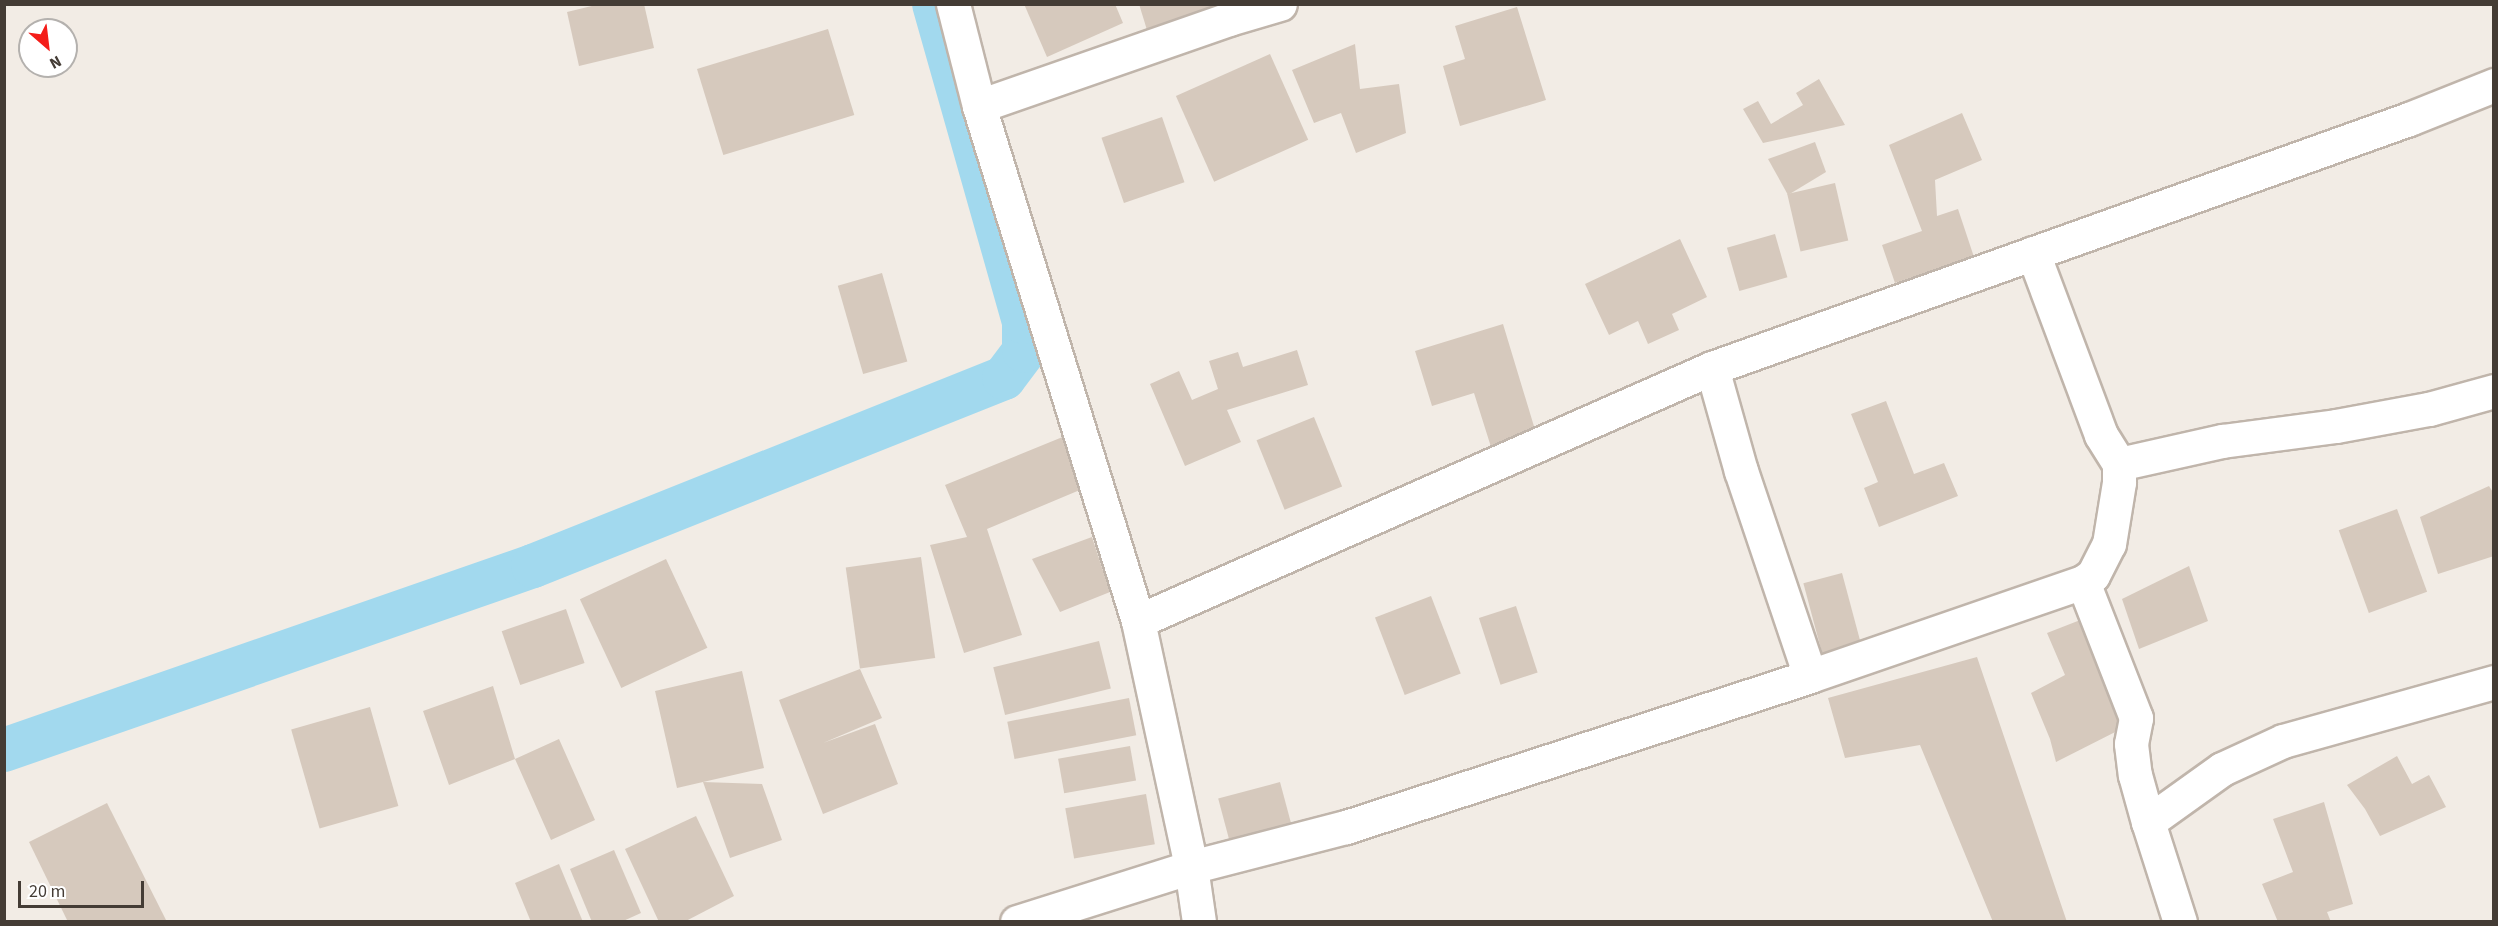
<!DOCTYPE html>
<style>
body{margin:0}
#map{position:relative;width:2498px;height:926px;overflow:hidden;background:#f2ece5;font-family:"Source Sans 3",sans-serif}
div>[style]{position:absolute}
.canal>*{height:44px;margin:-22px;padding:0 22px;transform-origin:22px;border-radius:22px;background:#a2d9ee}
.building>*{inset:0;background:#d6c9bd;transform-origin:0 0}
.roads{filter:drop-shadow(2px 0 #c0b5ab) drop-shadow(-2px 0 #c0b5ab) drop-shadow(0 2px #c0b5ab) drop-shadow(0 -2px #c0b5ab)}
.street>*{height:33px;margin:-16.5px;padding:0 16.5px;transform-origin:16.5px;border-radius:16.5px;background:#fff}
span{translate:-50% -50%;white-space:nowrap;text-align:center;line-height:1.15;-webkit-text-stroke:6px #fff;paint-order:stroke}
.frame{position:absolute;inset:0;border:6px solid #443c35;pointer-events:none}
.north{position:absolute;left:18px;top:18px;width:60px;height:60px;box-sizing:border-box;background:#fff;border:2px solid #b4b1ae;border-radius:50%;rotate:152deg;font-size:16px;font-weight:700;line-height:24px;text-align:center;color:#443c35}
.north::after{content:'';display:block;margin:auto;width:21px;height:27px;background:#f41d19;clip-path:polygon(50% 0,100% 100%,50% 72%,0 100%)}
.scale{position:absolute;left:18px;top:881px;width:126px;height:27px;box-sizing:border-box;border:3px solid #443c35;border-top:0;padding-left:8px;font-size:18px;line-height:21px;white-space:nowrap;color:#443c35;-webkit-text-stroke:4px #fff;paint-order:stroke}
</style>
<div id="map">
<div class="canal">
<i style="left:4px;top:750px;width:560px;rotate:-19.18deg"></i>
<i style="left:533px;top:566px;width:507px;rotate:-21.76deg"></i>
<i style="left:1004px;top:378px;width:34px;rotate:-53deg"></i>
<i style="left:1024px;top:351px;width:29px;rotate:-90deg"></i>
<i style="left:1024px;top:322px;width:330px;rotate:-105.8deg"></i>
</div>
<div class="building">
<i style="clip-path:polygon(600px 4px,644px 4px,654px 48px,579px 66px,567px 12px)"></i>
<i style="clip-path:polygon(1024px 4px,1115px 4px,1123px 23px,1047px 57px)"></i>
<i style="clip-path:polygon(1139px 4px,1221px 4px,1147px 30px)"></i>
<i style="clip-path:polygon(1517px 7px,1546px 100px,1460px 126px,1443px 66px,1465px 59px,1455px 26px)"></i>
<i style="left:828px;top:29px;width:90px;height:137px;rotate:73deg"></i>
<i style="clip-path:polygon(1355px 44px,1360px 89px,1399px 84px,1406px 133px,1356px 153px,1341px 113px,1314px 123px,1292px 70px)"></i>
<i style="left:1270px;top:54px;width:94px;height:103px;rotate:66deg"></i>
<i style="clip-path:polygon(1819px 79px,1845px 125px,1763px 143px,1743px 109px,1758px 101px,1771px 124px,1803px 105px,1796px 93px)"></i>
<i style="clip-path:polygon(1962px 113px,1982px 160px,1935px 180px,1937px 216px,1958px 209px,1974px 257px,1895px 283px,1882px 245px,1922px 231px,1889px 145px)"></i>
<i style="left:1162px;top:117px;width:69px;height:64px;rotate:71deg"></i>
<i style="clip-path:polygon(1815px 142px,1826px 172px,1788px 195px,1768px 159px)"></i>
<i style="left:1835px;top:183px;width:59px;height:49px;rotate:77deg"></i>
<i style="left:1775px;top:234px;width:45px;height:50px;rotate:74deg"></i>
<i style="clip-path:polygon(1680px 239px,1707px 297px,1672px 314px,1679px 330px,1648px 344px,1638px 321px,1609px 335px,1585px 284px)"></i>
<i style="left:882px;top:273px;width:92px;height:46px;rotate:74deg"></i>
<i style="clip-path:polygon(1503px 324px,1536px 433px,1491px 447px,1474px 393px,1432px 406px,1415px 351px)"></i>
<i style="clip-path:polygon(1297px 350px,1308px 385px,1227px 410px,1241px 442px,1185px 466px,1150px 384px,1179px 371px,1192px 400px,1218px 389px,1209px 361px,1238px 352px,1243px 367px)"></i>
<i style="clip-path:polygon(1886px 401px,1914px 474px,1944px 463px,1958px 496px,1879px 527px,1864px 488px,1878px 482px,1851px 414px)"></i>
<i style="left:1314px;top:417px;width:75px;height:62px;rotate:68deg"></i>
<i style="clip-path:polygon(1065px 436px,1087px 487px,987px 529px,1022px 635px,964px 653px,930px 545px,967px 537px,945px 485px)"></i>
<i style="clip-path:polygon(2489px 486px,2494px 494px,2494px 556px,2438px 574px,2420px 517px)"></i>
<i style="left:2397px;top:509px;width:88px;height:62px;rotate:70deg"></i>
<i style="clip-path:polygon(1092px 537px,1110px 592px,1060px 612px,1032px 559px)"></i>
<i style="left:921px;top:557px;width:102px;height:76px;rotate:82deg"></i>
<i style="left:666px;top:559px;width:98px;height:95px;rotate:65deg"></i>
<i style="clip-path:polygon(2189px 566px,2208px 621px,2139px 649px,2122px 599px)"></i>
<i style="left:1842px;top:573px;width:82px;height:40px;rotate:75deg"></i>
<i style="left:1431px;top:596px;width:83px;height:60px;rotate:69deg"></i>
<i style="left:1516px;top:606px;width:70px;height:39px;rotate:72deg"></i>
<i style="left:566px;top:609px;width:57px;height:68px;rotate:71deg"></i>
<i style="clip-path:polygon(2088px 617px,2131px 724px,2056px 762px,2050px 739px,2031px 693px,2065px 675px,2047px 633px)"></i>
<i style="left:1099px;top:641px;width:49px;height:109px;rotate:76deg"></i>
<i style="clip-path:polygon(1977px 657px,2067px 922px,1993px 922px,1920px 745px,1845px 758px,1828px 698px)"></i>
<i style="clip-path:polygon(860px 669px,882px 718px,823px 743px,875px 724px,898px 784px,823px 814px,779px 700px)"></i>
<i style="clip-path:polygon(742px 671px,764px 768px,703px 782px,762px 784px,782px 840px,730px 858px,703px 782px,677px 788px,655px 691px)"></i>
<i style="clip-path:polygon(493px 686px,515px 759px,559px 739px,595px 820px,551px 840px,515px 759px,449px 785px,423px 711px)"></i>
<i style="left:1129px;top:698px;width:38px;height:124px;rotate:79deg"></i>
<i style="left:370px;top:707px;width:103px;height:82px;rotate:74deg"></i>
<i style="left:1130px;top:746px;width:35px;height:73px;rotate:80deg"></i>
<i style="clip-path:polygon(2397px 756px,2412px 784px,2429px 775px,2446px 807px,2380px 836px,2365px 809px,2347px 785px)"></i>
<i style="left:1280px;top:782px;width:49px;height:64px;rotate:75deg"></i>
<i style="left:1146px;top:794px;width:51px;height:82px;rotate:80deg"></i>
<i style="clip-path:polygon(2324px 802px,2353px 904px,2327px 912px,2331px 922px,2278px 922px,2262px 884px,2293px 872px,2273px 819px)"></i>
<i style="clip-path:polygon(107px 803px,166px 920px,162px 922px,68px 922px,29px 842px)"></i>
<i style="clip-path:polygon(696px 816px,734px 896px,684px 922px,659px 922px,625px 849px)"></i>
<i style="clip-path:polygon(614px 850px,641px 913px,621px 922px,592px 922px,570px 869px)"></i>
<i style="clip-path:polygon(559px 864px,583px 922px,531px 922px,515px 883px)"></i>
</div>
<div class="roads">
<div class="street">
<i style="left:953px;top:4px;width:105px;rotate:75.7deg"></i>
<i style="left:979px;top:106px;width:539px;rotate:72.84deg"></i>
<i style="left:1138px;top:621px;width:252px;rotate:77.8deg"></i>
<i style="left:1191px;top:867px;width:56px;rotate:81.7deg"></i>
<i style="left:979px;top:106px;width:265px;rotate:-19.2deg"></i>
<i style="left:1229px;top:19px;width:53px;rotate:-16.4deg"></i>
<i style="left:2033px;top:253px;width:194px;rotate:69.5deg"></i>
<i style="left:2101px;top:435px;width:34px;rotate:58deg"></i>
<i style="left:1712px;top:368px;width:107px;rotate:74.3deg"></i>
<i style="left:1741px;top:471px;width:216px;rotate:71.4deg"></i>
<i style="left:2083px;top:582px;width:146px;rotate:68.7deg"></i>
<i style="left:2136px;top:718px;width:26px;rotate:101deg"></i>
<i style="left:2131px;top:744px;width:31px;rotate:83deg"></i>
<i style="left:2135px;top:775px;width:49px;rotate:74.5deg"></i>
<i style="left:1138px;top:621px;width:627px;rotate:-23.79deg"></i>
<i style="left:1712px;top:368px;width:740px;rotate:-19.66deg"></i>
<i style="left:2409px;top:119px;width:92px;rotate:-21.8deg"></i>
<i style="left:1017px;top:922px;width:182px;rotate:-17.5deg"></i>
<i style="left:1191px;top:867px;width:160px;rotate:-14.5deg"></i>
<i style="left:1346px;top:827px;width:488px;rotate:-18deg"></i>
<i style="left:1810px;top:676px;width:289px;rotate:-19deg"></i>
<i style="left:2083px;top:582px;width:12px;rotate:-35deg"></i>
<i style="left:2093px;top:575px;width:35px;rotate:-63deg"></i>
<i style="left:2109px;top:544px;width:63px;rotate:-80.8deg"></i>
<i style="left:2119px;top:482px;width:18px;rotate:-90deg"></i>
<i style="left:2119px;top:464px;width:106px;rotate:-12.6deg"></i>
<i style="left:2222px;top:441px;width:115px;rotate:-7.5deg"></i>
<i style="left:2336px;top:426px;width:95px;rotate:-10.4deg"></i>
<i style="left:2429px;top:409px;width:67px;rotate:-15.5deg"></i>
<i style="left:2180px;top:922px;width:105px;rotate:-107.7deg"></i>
<i style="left:2148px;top:822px;width:91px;rotate:-35.6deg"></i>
<i style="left:2222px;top:769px;width:67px;rotate:-24.7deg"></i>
<i style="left:2283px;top:741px;width:219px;rotate:-15.6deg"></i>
</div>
</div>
<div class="frame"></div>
<div class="north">N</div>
<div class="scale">20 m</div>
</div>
